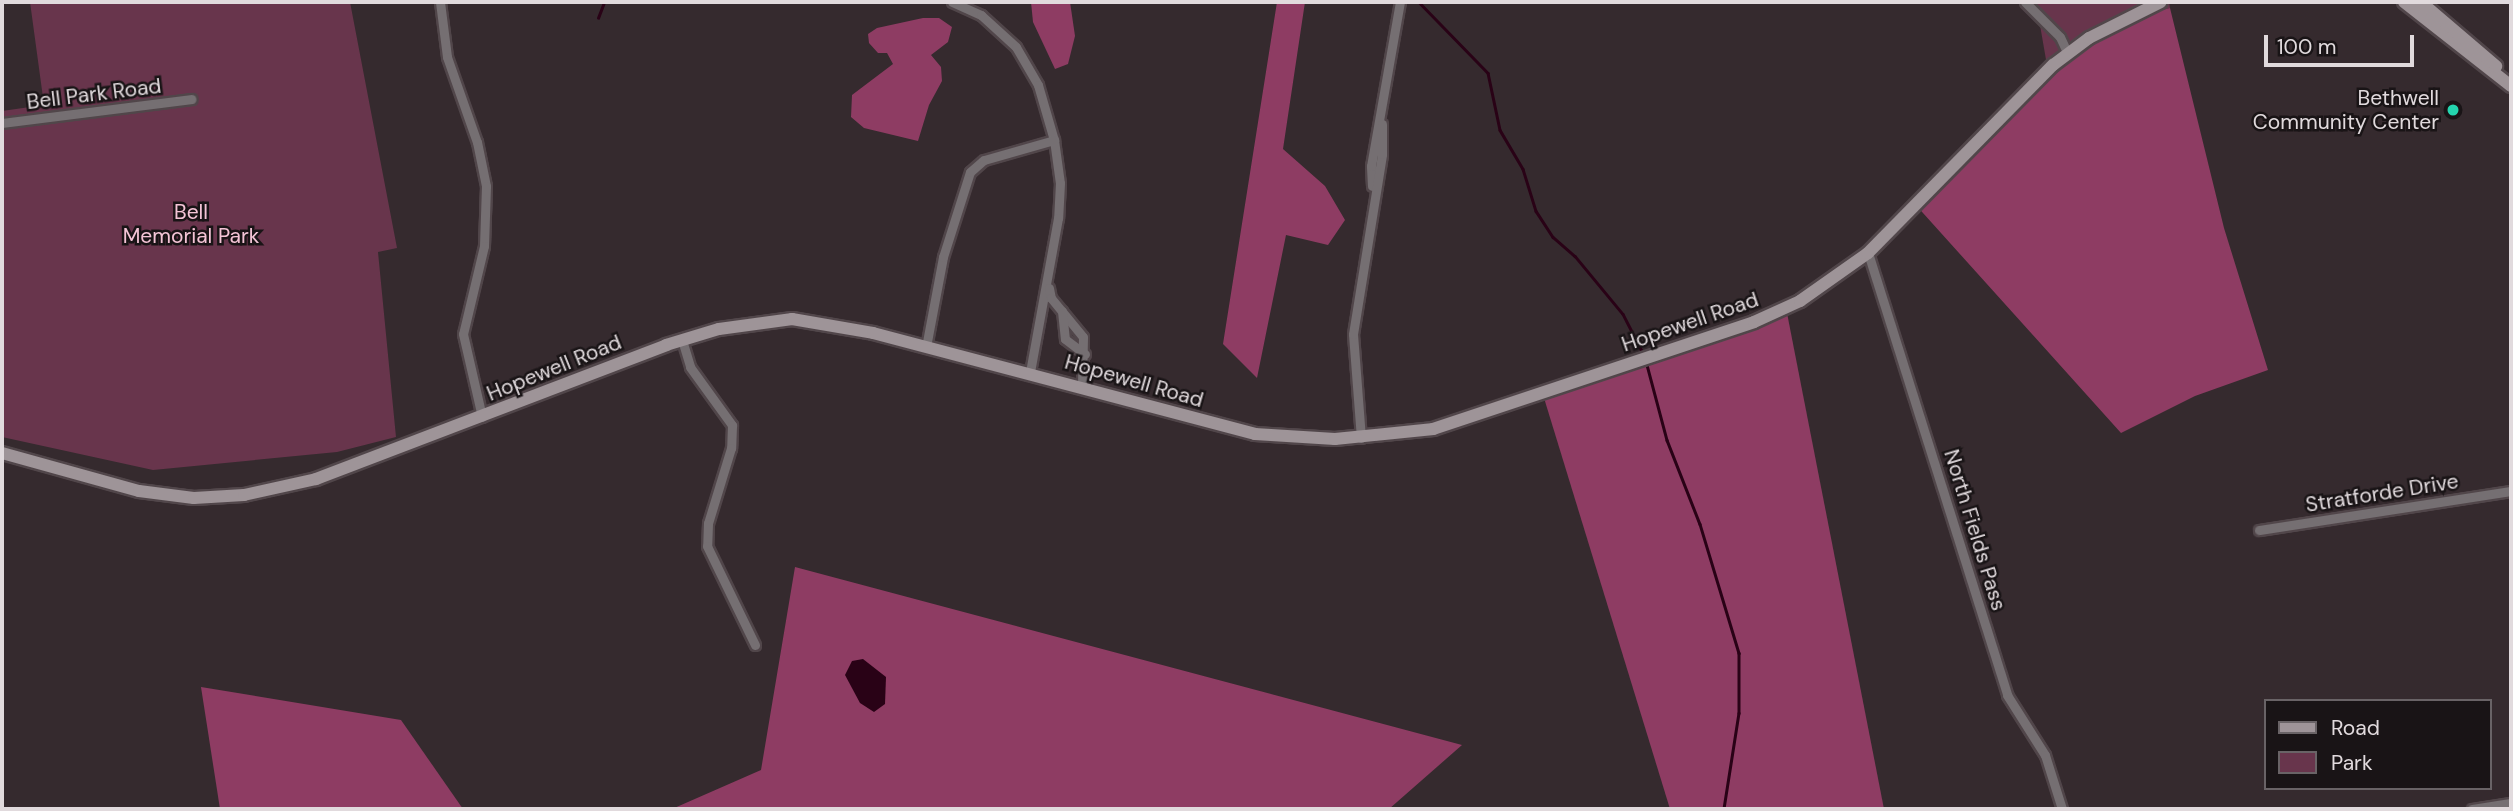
<!DOCTYPE html>
<style>
body{margin:0}
#map{position:relative;width:2513px;height:811px;overflow:hidden;background:#352a2e;font-family:"DM Sans",sans-serif}
div>[style]{position:absolute}
.green>*{inset:0;background:#68354c}
.forest>*{inset:0;background:#8e3c63}
.water>*{inset:0;background:#290216}
.stream>*{height:2.5px;margin:-1.25px;padding:0 1.25px;transform-origin:1.25px;border-radius:1.25px;background:#290216}
.roads{filter:drop-shadow(2px 0 #51464a) drop-shadow(-2px 0 #51464a) drop-shadow(0 2px #51464a) drop-shadow(0 -2px #51464a)}
.street>*{height:9px;margin:-4.5px;padding:0 4.5px;transform-origin:4.5px;border-radius:4.5px;background:#756f72}
.secondary>*{height:12px;margin:-6px;padding:0 6px;transform-origin:6px;border-radius:6px;background:#9e9498}
.dots>*{width:19px;height:19px;translate:-50% -50%;box-sizing:border-box;border:4px solid #191416;border-radius:50%}
span{translate:-50% -50%;white-space:nowrap;text-align:center;line-height:1.15;-webkit-text-stroke:5px #191416;paint-order:stroke}
.street-label{font-size:21px;color:#e1dadd}
.poi-label{font-size:21px;color:#e1dadd}
.right{translate:-100% -50%;text-align:right}
.park-label{font-size:21px;color:#f4c4d6}
.frame{position:absolute;inset:0;border:4px solid #e1dadd;pointer-events:none}
.legend{position:absolute;left:2264px;top:699px;width:228px;height:91px;box-sizing:border-box;background:#191416;border:2px solid #696366;margin:0;padding:9px 12px;list-style:none;font-size:21px;color:#e1dadd}
.legend li{display:flex;align-items:center;gap:14px;height:35px}
.legend b{width:35px;border:2px solid #696366}
.scale{position:absolute;left:2264px;top:35px;width:150px;height:32px;box-sizing:border-box;border:4px solid #e1dadd;border-top:0;padding-left:9px;font-size:21px;line-height:24px;white-space:nowrap;color:#e1dadd;-webkit-text-stroke:5px #191416;paint-order:stroke}
</style>
<div id="map">
<div class="green">
<i style="clip-path:polygon(30px 2px,350px 2px,397px 248px,378px 252px,396px 437px,337px 452px,153px 470px,2px 437px,2px 111px,44px 105px)"></i>
<i style="clip-path:polygon(2036px 2px,2169px 2px,2170px 8px,2116px 21px,2049px 77px)"></i>
</div>
<div class="forest">
<i style="clip-path:polygon(1031px 2px,1070px 2px,1075px 36px,1068px 64px,1055px 69px,1033px 22px)"></i>
<i style="clip-path:polygon(1277px 2px,1305px 2px,1283px 149px,1325px 186px,1345px 220px,1328px 245px,1286px 235px,1257px 378px,1223px 344px)"></i>
<i style="clip-path:polygon(2170px 8px,2224px 228px,2268px 370px,2195px 396px,2121px 433px,1914px 203px,2049px 76px,2116px 21px)"></i>
<i style="clip-path:polygon(923px 18px,939px 18px,952px 27px,948px 42px,931px 55px,941px 67px,942px 81px,929px 105px,918px 141px,864px 128px,851px 117px,852px 95px,893px 64px,887px 53px,878px 53px,869px 43px,868px 34px,877px 28px)"></i>
<i style="clip-path:polygon(1787px 313px,1884px 809px,1670px 809px,1544px 398px)"></i>
<i style="clip-path:polygon(795px 567px,1462px 745px,1389px 809px,672px 809px,761px 770px)"></i>
<i style="clip-path:polygon(201px 687px,401px 720px,463px 809px,220px 809px)"></i>
</div>
<div class="water">
<i style="clip-path:polygon(863px 659px,886px 677px,885px 704px,874px 712px,860px 703px,845px 675px,852px 661px)"></i>
</div>
<div class="stream">
<i style="left:1419px;top:2px;width:99px;rotate:45.8deg"></i>
<i style="left:1488px;top:73px;width:58px;rotate:78.1deg"></i>
<i style="left:1500px;top:130px;width:45px;rotate:59.5deg"></i>
<i style="left:1523px;top:169px;width:44px;rotate:72.8deg"></i>
<i style="left:1536px;top:211px;width:31px;rotate:57deg"></i>
<i style="left:1553px;top:237px;width:29px;rotate:41deg"></i>
<i style="left:1575px;top:256px;width:75px;rotate:50.4deg"></i>
<i style="left:1623px;top:314px;width:46px;rotate:62.9deg"></i>
<i style="left:598px;top:18px;width:17px;rotate:-69deg"></i>
<i style="left:1646px;top:361px;width:82px;rotate:75.1deg"></i>
<i style="left:1667px;top:440px;width:90px;rotate:68.6deg"></i>
<i style="left:1700px;top:524px;width:135px;rotate:73.2deg"></i>
<i style="left:1739px;top:653px;width:60px;rotate:90deg"></i>
<i style="left:1739px;top:713px;width:97px;rotate:98.9deg"></i>
</div>
<div class="roads">
<div class="street">
<i style="left:440px;top:2px;width:55px;rotate:82.7deg"></i>
<i style="left:447px;top:57px;width:90px;rotate:70.6deg"></i>
<i style="left:477px;top:142px;width:45px;rotate:78.4deg"></i>
<i style="left:486px;top:186px;width:60px;rotate:91.9deg"></i>
<i style="left:484px;top:246px;width:90px;rotate:103.4deg"></i>
<i style="left:463px;top:334px;width:85px;rotate:77.1deg"></i>
<i style="left:952px;top:2px;width:32px;rotate:24deg"></i>
<i style="left:981px;top:15px;width:47px;rotate:42.4deg"></i>
<i style="left:1016px;top:47px;width:44px;rotate:59.9deg"></i>
<i style="left:1038px;top:85px;width:57px;rotate:73.8deg"></i>
<i style="left:1054px;top:140px;width:43px;rotate:82.1deg"></i>
<i style="left:1060px;top:183px;width:35px;rotate:93deg"></i>
<i style="left:1058px;top:218px;width:157px;rotate:100.3deg"></i>
<i style="left:2025px;top:2px;width:49px;rotate:45deg"></i>
<i style="left:2060px;top:37px;width:19px;rotate:65deg"></i>
<i style="left:2px;top:123px;width:191px;rotate:-7.2deg"></i>
<i style="left:1372px;top:186px;width:20px;rotate:-93deg"></i>
<i style="left:1371px;top:166px;width:167px;rotate:-80deg"></i>
<i style="left:1868px;top:253px;width:463px;rotate:72.5deg"></i>
<i style="left:2007px;top:695px;width:71px;rotate:57.7deg"></i>
<i style="left:2045px;top:755px;width:57px;rotate:72.5deg"></i>
<i style="left:1049px;top:288px;width:10px;rotate:79deg"></i>
<i style="left:1051px;top:298px;width:50px;rotate:50.6deg"></i>
<i style="left:1083px;top:337px;width:49px;rotate:91.2deg"></i>
<i style="left:1062px;top:311px;width:28px;rotate:84deg"></i>
<i style="left:1065px;top:339px;width:25px;rotate:37deg"></i>
<i style="left:682px;top:340px;width:28px;rotate:73deg"></i>
<i style="left:690px;top:367px;width:72px;rotate:54.1deg"></i>
<i style="left:732px;top:425px;width:23px;rotate:92deg"></i>
<i style="left:731px;top:448px;width:78px;rotate:107deg"></i>
<i style="left:708px;top:523px;width:23px;rotate:92deg"></i>
<i style="left:707px;top:546px;width:110px;rotate:64.1deg"></i>
<i style="left:926px;top:347px;width:92px;rotate:-79.3deg"></i>
<i style="left:943px;top:257px;width:89px;rotate:-72.4deg"></i>
<i style="left:970px;top:172px;width:18px;rotate:-41deg"></i>
<i style="left:984px;top:160px;width:73px;rotate:-15.9deg"></i>
<i style="left:1361px;top:438px;width:104px;rotate:-94.4deg"></i>
<i style="left:1353px;top:334px;width:182px;rotate:-80.8deg"></i>
<i style="left:1382px;top:154px;width:30px;rotate:-90deg"></i>
<i style="left:2259px;top:530px;width:255px;rotate:-8.8deg"></i>
<i style="left:2472px;top:809px;width:39px;rotate:-9deg"></i>
</div>
<div class="secondary">
<i style="left:2404px;top:2px;width:136px;rotate:38.1deg"></i>
<i style="left:2421px;top:2px;width:99px;rotate:40.5deg"></i>
<i style="left:2px;top:453px;width:142px;rotate:15.5deg"></i>
<i style="left:139px;top:491px;width:55px;rotate:7.3deg"></i>
<i style="left:194px;top:498px;width:50px;rotate:-3.4deg"></i>
<i style="left:244px;top:495px;width:74px;rotate:-12.5deg"></i>
<i style="left:316px;top:479px;width:375px;rotate:-20.9deg"></i>
<i style="left:666px;top:345px;width:55px;rotate:-16.8deg"></i>
<i style="left:719px;top:329px;width:74px;rotate:-7.8deg"></i>
<i style="left:792px;top:319px;width:82px;rotate:9.8deg"></i>
<i style="left:873px;top:333px;width:395px;rotate:14.8deg"></i>
<i style="left:1255px;top:434px;width:80px;rotate:3.6deg"></i>
<i style="left:1335px;top:439px;width:99px;rotate:-5.8deg"></i>
<i style="left:1433px;top:429px;width:338px;rotate:-18.4deg"></i>
<i style="left:1754px;top:322px;width:51px;rotate:-24.5deg"></i>
<i style="left:1800px;top:301px;width:83px;rotate:-35.2deg"></i>
<i style="left:1868px;top:253px;width:264px;rotate:-45.5deg"></i>
<i style="left:2053px;top:65px;width:45px;rotate:-36.9deg"></i>
<i style="left:2089px;top:38px;width:80px;rotate:-26.6deg"></i>
</div>
</div>
<div class="dots">
<i style="left:2453px;top:110px;background:#24d5af"></i>
</div>
<div class="street-label">
<span style="left:94px;top:94px;rotate:-7deg">Bell Park Road</span>
<span style="left:1690px;top:322px;rotate:-19deg">Hopewell Road</span>
<span style="left:554px;top:368px;rotate:-22deg">Hopewell Road</span>
<span style="left:1134px;top:381px;rotate:16deg">Hopewell Road</span>
<span style="left:2382px;top:493px;rotate:-9deg">Stratforde Drive</span>
<span style="left:1975px;top:530px;rotate:73deg">North Fields Pass</span>
</div>
<div class="poi-label">
<span class="right" style="left:2439px;top:110px">Bethwell<br>Community Center</span>
</div>
<div class="park-label">
<span style="left:191px;top:224px">Bell<br>Memorial Park</span>
</div>
<div class="frame"></div>
<ul class="legend">
<li><b style="height:9px;background:#9e9498"></b>Road</li>
<li><b style="height:19px;background:#68354c"></b>Park</li>
</ul>
<div class="scale">100 m</div>
</div>
